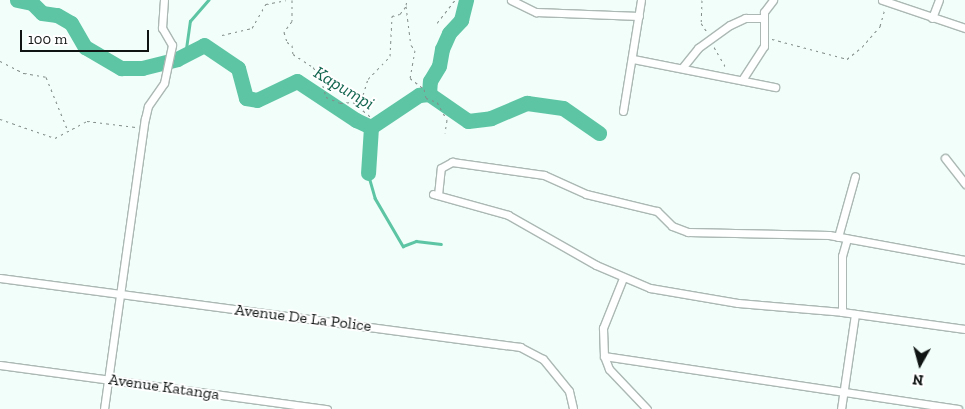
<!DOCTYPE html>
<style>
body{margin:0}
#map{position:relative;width:965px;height:409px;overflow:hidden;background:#f1fef9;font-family:"Zilla Slab",serif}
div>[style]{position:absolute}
.stream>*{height:2.5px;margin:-1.25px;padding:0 1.25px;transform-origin:1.25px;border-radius:1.25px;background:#5dc5a4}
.river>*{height:15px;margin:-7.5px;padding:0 7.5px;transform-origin:7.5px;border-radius:7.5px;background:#5dc5a4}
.path>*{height:1px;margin-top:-0.5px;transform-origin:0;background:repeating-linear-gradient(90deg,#838c89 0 2.5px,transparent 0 6.5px)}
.roads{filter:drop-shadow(1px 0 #abb8b3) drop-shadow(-1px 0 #abb8b3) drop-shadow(0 1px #abb8b3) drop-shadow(0 -1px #abb8b3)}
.minor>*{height:7px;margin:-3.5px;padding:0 3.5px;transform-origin:3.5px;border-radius:3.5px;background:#fff}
span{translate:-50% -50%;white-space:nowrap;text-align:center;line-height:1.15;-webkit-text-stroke:4px #fff;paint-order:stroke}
.street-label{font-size:16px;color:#101513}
.water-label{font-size:18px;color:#146650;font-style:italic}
.north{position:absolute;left:895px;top:339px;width:50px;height:50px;-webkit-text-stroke:4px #fff;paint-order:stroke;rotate:187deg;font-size:14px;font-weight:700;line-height:20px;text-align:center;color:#101513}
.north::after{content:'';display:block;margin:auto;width:18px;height:22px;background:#101513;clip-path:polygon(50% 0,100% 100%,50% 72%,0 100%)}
.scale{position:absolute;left:20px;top:30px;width:129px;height:22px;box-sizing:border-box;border:2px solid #101513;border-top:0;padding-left:6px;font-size:15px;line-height:18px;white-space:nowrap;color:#101513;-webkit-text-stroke:4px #fff;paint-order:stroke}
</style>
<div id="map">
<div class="stream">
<i style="left:185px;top:56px;width:35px;rotate:-82deg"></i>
<i style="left:190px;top:21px;width:28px;rotate:-49deg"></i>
<i style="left:368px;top:173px;width:26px;rotate:74deg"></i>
<i style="left:375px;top:198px;width:56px;rotate:59.7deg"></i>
<i style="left:403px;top:246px;width:14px;rotate:-21deg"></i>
<i style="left:416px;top:241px;width:25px;rotate:7deg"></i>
</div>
<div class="river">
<i style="left:17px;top:0;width:15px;rotate:11deg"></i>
<i style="left:32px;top:3px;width:14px;rotate:45deg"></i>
<i style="left:42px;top:13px;width:15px;rotate:8deg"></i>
<i style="left:57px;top:15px;width:16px;rotate:30deg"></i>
<i style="left:71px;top:23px;width:28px;rotate:60deg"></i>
<i style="left:85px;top:47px;width:42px;rotate:30.3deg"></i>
<i style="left:121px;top:68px;width:21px"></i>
<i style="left:142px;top:68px;width:36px;rotate:-14deg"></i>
<i style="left:177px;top:59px;width:30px;rotate:-27deg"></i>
<i style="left:204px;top:45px;width:41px;rotate:34.1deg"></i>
<i style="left:238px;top:68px;width:31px;rotate:75deg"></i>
<i style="left:246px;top:98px;width:11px;rotate:10deg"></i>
<i style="left:257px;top:100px;width:44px;rotate:-25.4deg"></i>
<i style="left:297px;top:81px;width:71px;rotate:33.5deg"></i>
<i style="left:356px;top:120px;width:17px;rotate:25deg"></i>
<i style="left:371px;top:127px;width:46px;rotate:93.7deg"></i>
<i style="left:429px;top:94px;width:47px;rotate:34.7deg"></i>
<i style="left:468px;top:121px;width:23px;rotate:-7deg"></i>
<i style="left:491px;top:118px;width:39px;rotate:-23deg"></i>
<i style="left:527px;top:103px;width:36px;rotate:8deg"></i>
<i style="left:563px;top:108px;width:44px;rotate:34.8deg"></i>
<i style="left:371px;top:127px;width:58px;rotate:-33.7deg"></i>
<i style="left:419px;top:95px;width:10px;rotate:-6deg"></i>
<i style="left:429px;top:94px;width:13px;rotate:-86deg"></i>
<i style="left:430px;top:81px;width:17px;rotate:-59deg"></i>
<i style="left:439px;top:66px;width:17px;rotate:-80deg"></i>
<i style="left:442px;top:49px;width:17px;rotate:-66deg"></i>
<i style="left:449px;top:33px;width:18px;rotate:-47deg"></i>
<i style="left:461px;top:20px;width:21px;rotate:-76deg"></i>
</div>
<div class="path">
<i style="left:292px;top:0;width:21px;rotate:90deg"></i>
<i style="left:292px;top:21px;width:14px;rotate:126deg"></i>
<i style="left:284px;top:32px;width:10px;rotate:73deg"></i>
<i style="left:287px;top:42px;width:6px;rotate:31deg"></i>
<i style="left:292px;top:45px;width:9px;rotate:84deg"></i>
<i style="left:293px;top:54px;width:24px;rotate:33deg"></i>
<i style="left:313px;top:67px;width:14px;rotate:56deg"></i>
<i style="left:321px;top:79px;width:19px;rotate:74deg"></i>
<i style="left:326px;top:97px;width:15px;rotate:23deg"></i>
<i style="left:340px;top:103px;width:13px;rotate:-4deg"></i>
<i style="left:353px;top:102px;width:23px;rotate:40deg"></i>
<i style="left:702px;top:0;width:23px;rotate:92deg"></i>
<i style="left:701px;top:23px;width:11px;rotate:56deg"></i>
<i style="left:406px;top:5px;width:5px;rotate:-79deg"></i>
<i style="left:437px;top:23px;width:29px;rotate:-52deg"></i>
<i style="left:222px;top:35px;width:31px;rotate:-13deg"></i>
<i style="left:252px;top:28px;width:28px;rotate:-60deg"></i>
<i style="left:266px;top:4px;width:20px;rotate:-11deg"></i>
<i style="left:772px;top:39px;width:78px;rotate:14.9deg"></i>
<i style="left:847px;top:59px;width:19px;rotate:-39deg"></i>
<i style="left:862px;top:47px;width:28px;rotate:-49deg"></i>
<i style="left:880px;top:26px;width:18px;rotate:-74deg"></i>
<i style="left:714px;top:47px;width:24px;rotate:60deg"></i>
<i style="left:0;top:61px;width:27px;rotate:27deg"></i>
<i style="left:24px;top:73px;width:22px;rotate:10deg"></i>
<i style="left:46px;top:77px;width:58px;rotate:67.8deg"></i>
<i style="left:353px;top:102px;width:12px;rotate:-35deg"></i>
<i style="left:363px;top:95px;width:17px;rotate:-73deg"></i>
<i style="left:368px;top:79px;width:32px;rotate:-46deg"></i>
<i style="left:390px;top:56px;width:40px;rotate:-87.1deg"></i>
<i style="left:392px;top:16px;width:8px;rotate:-14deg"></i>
<i style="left:400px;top:14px;width:10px;rotate:-53deg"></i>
<i style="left:406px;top:6px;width:39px;rotate:83deg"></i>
<i style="left:411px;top:45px;width:6px;rotate:51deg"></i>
<i style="left:415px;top:50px;width:28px;rotate:100deg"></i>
<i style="left:410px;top:78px;width:18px;rotate:38deg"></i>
<i style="left:424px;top:89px;width:9px;rotate:77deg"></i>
<i style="left:426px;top:98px;width:12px;rotate:20deg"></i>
<i style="left:437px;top:102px;width:21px;rotate:61deg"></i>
<i style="left:447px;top:120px;width:13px;rotate:99deg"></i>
<i style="left:0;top:119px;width:58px;rotate:19.1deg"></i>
<i style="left:55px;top:138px;width:36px;rotate:-28deg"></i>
<i style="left:87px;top:121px;width:49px;rotate:7deg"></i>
</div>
<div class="roads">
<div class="minor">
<i style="left:511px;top:0;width:28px;rotate:26deg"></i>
<i style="left:536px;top:12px;width:103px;rotate:2.2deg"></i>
<i style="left:882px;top:0;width:88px;rotate:18.6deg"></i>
<i style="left:932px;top:18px;width:19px;rotate:-69deg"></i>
<i style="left:633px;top:59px;width:145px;rotate:11.2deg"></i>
<i style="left:682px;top:68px;width:26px;rotate:-51deg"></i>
<i style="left:698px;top:48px;width:39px;rotate:-36deg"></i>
<i style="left:730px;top:25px;width:17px;rotate:-25deg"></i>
<i style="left:745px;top:18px;width:19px"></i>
<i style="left:742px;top:80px;width:40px;rotate:-57.1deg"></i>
<i style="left:764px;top:46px;width:34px;rotate:-90deg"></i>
<i style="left:764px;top:12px;width:15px;rotate:-53deg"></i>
<i style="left:623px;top:111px;width:112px;rotate:-80.8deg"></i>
<i style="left:945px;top:158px;width:33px;rotate:52deg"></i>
<i style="left:433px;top:194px;width:78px;rotate:15.6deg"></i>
<i style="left:508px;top:215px;width:101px;rotate:29.6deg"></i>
<i style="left:596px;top:265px;width:59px;rotate:23.1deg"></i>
<i style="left:650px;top:288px;width:89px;rotate:9.7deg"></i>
<i style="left:738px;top:303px;width:104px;rotate:4.9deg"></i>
<i style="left:842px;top:312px;width:124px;rotate:7.9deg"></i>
<i style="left:438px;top:195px;width:27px;rotate:-84deg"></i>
<i style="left:441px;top:168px;width:13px;rotate:-29deg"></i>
<i style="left:452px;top:162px;width:93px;rotate:8deg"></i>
<i style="left:544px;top:175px;width:46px;rotate:24.3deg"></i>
<i style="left:586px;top:194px;width:73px;rotate:13.5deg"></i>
<i style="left:657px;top:211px;width:21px;rotate:45deg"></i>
<i style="left:672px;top:226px;width:17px;rotate:21deg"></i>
<i style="left:688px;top:232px;width:141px;rotate:1.2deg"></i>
<i style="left:829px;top:235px;width:138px;rotate:10.4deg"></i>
<i style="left:838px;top:237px;width:63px;rotate:-74.4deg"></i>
<i style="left:0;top:278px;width:525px;rotate:7.56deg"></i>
<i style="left:520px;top:347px;width:26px;rotate:28deg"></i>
<i style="left:543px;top:359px;width:41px;rotate:50.9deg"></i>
<i style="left:569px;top:391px;width:18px;rotate:77deg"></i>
<i style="left:623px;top:278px;width:54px;rotate:111.8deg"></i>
<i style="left:603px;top:328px;width:28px;rotate:88deg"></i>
<i style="left:604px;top:356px;width:14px;rotate:69deg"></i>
<i style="left:609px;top:369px;width:55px;rotate:46.5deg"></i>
<i style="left:842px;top:312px;width:56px;rotate:-90deg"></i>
<i style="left:842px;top:256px;width:18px;rotate:-74deg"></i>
<i style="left:604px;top:356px;width:358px;rotate:8.5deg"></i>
<i style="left:0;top:365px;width:330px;rotate:7.7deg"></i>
<i style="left:104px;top:409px;width:293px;rotate:-82deg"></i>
<i style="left:145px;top:119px;width:13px;rotate:-77deg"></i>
<i style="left:148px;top:106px;width:28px;rotate:-55deg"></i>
<i style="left:164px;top:83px;width:39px;rotate:-78deg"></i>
<i style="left:172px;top:45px;width:20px;rotate:-120deg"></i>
<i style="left:162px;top:28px;width:28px;rotate:-86deg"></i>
<i style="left:841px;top:409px;width:96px;rotate:-81.6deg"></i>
</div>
</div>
<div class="street-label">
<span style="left:303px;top:318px;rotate:7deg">Avenue De La Police</span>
<span style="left:164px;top:387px;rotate:8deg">Avenue Katanga</span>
</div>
<div class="water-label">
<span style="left:344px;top:88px;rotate:31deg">Kapumpi</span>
</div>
<div class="north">N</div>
<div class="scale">100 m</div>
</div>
